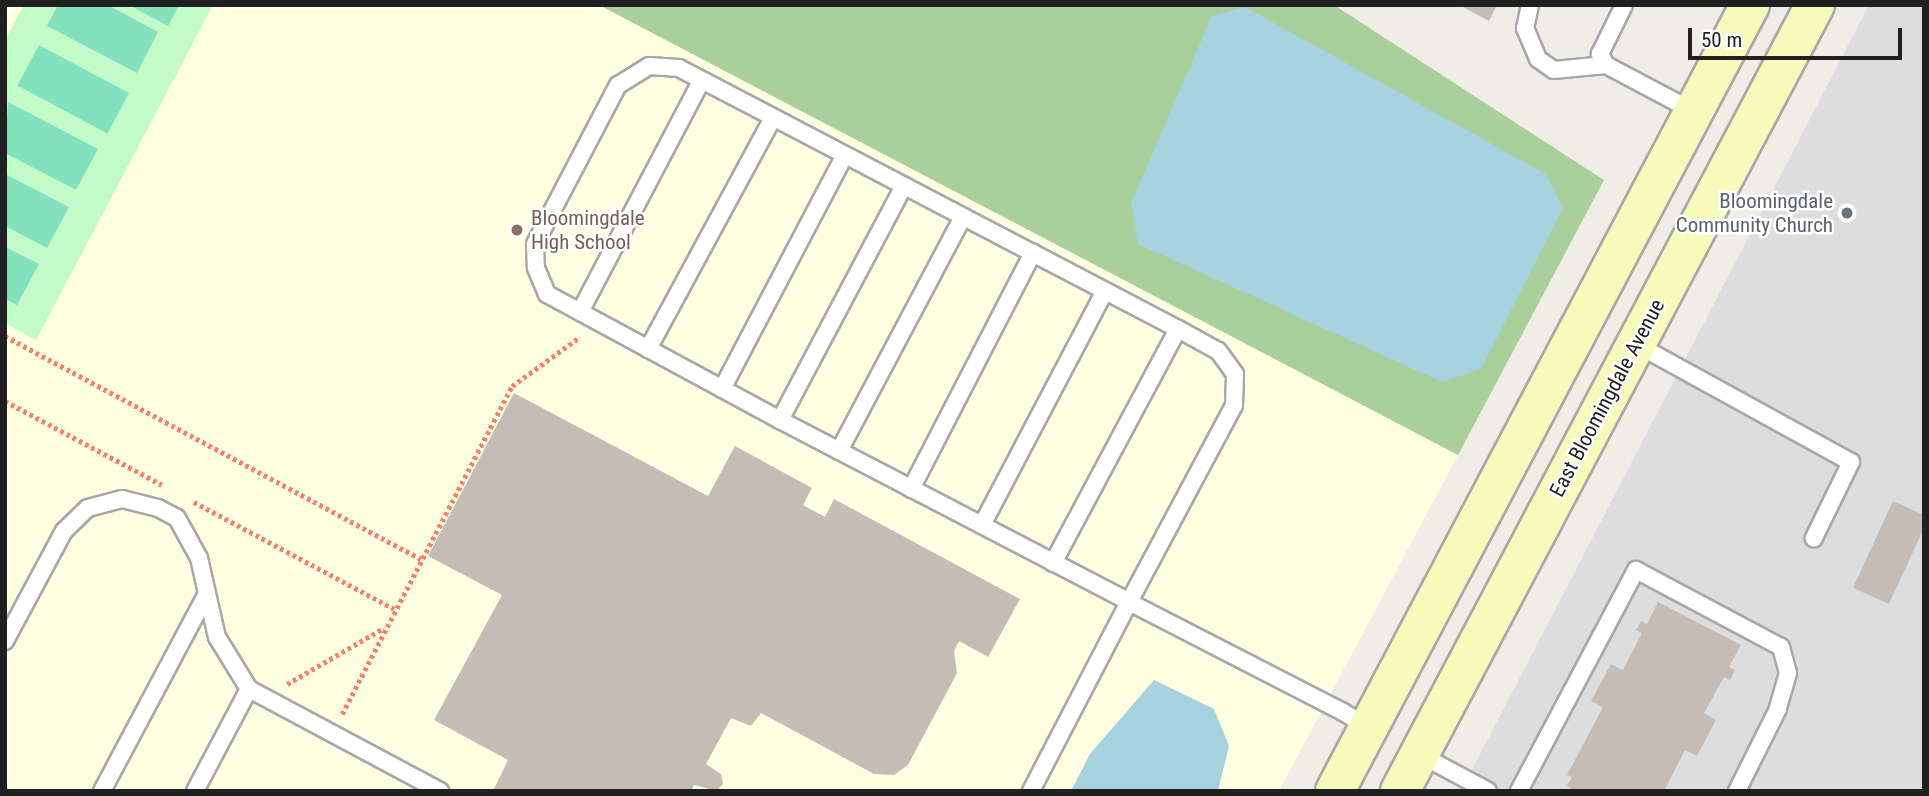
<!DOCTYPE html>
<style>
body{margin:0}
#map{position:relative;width:1929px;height:796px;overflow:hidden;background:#f0ede6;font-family:"Roboto Condensed",sans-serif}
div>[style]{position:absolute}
.residential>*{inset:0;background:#dedddd}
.education>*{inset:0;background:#feffe0}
.forest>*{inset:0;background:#a9d09a}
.park>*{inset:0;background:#c3fbc8}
.pitch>*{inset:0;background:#83e1be;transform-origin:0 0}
.water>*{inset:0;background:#a6d1df}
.building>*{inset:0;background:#c5bdb5}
.path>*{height:4.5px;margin-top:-2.25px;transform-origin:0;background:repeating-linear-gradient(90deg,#fc7d6b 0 3.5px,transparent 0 7px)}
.roads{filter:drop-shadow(2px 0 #a7a7a7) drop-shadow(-2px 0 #a7a7a7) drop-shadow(0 2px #a7a7a7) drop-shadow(0 -2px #a7a7a7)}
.service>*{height:16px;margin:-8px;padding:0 8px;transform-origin:8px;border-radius:8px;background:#fff}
.secondary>*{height:38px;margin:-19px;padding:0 19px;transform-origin:19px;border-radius:19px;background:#f6fbb9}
.dots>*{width:19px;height:19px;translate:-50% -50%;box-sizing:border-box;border:4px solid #fff;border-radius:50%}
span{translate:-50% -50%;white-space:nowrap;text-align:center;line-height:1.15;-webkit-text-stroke:5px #fff;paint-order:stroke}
.worship-label{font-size:21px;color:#5b616d}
.right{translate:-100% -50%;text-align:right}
.education-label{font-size:21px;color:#785e54}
.left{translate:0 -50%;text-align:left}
.street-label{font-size:21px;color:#202020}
.frame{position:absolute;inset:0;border:7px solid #202020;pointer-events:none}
.scale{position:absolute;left:1688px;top:28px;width:214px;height:32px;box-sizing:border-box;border:4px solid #202020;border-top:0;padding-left:9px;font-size:21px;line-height:24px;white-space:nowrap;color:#202020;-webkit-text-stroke:5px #fff;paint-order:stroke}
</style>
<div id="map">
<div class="residential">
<i style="clip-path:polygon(1869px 5px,1924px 5px,1924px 791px,1461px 791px)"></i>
</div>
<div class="education">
<i style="clip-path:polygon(5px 5px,599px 5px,1458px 455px,1279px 791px,5px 791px)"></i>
</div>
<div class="forest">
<i style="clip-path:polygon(599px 5px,1334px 5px,1604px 180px,1458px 455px)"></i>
</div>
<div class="park">
<i style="clip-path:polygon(24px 5px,213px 5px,36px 340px,5px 323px,5px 40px)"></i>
</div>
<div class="pitch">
<i style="clip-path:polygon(58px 5px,108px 5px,158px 32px,137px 73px,47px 26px)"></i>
<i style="clip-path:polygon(129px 5px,179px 5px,168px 26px)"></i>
<i style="left:39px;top:45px;width:102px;height:46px;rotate:28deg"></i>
<i style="clip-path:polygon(8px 102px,98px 149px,76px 190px,5px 153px)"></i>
<i style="clip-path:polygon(5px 174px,69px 207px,47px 248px,5px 226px)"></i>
<i style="clip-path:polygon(5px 247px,39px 264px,17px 305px,5px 299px)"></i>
</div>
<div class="water">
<i style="clip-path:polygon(1245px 7px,1546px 174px,1563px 208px,1481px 369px,1442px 382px,1138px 244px,1131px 203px,1212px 16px)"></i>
<i style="clip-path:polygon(1154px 680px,1214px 709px,1229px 746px,1218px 791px,1071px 791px,1090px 754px)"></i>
</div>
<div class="building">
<i style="clip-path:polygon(1459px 5px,1497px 5px,1489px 21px)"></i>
<i style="clip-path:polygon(514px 393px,708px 496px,735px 446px,812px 488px,803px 505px,825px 517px,834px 499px,1020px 599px,988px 657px,959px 641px,954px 651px,957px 673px,908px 765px,894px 775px,874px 774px,761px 713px,751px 726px,731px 718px,706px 764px,721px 774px,723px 784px,717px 791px,694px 785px,691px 791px,493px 791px,508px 760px,434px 720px,502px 595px,428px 556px)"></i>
<i style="clip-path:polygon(1893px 501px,1924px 515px,1924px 528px,1889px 604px,1853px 588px)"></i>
<i style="clip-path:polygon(1658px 602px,1741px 645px,1729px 667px,1735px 670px,1730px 680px,1724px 677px,1704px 713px,1716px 720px,1697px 756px,1685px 750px,1664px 791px,1574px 791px,1567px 785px,1572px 777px,1567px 775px,1603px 707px,1591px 701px,1611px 664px,1623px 670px,1642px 633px,1636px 630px,1641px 621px,1647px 624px)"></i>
</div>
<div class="path">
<i style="left:5px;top:336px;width:472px;rotate:28.2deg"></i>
<i style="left:5px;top:401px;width:178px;rotate:28.1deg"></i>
<i style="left:194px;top:502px;width:227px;rotate:28.1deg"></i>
<i style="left:287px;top:684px;width:110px;rotate:-30.1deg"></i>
<i style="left:342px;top:714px;width:369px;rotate:-62.6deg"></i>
<i style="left:512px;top:386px;width:84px;rotate:-35.8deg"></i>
</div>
<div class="roads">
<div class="service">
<i style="left:1530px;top:5px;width:24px;rotate:102deg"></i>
<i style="left:1525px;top:28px;width:34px;rotate:67deg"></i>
<i style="left:1538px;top:59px;width:19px;rotate:35deg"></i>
<i style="left:1554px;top:70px;width:52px;rotate:-5.5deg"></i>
<i style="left:1606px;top:65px;width:98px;rotate:27.9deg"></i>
<i style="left:1606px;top:65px;width:13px;rotate:-119deg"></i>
<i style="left:1600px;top:54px;width:55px;rotate:-63.9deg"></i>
<i style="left:580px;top:312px;width:262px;rotate:-62.3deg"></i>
<i style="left:1636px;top:344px;width:245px;rotate:28.8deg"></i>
<i style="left:1851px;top:462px;width:85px;rotate:116deg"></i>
<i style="left:648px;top:349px;width:263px;rotate:-61.6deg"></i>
<i style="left:722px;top:389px;width:264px;rotate:-62.3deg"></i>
<i style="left:780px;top:420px;width:265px;rotate:-62.1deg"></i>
<i style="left:839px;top:451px;width:265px;rotate:-62.1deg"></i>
<i style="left:911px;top:489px;width:266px;rotate:-62.7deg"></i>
<i style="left:982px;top:525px;width:264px;rotate:-62.3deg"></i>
<i style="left:1053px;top:563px;width:265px;rotate:-61.9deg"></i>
<i style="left:5px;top:641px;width:125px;rotate:-61.8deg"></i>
<i style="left:64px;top:531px;width:33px;rotate:-44deg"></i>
<i style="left:88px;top:508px;width:35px;rotate:-15deg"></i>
<i style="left:122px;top:499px;width:37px;rotate:14deg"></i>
<i style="left:158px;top:508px;width:21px;rotate:28deg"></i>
<i style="left:177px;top:518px;width:46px;rotate:61.2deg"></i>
<i style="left:199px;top:558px;width:81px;rotate:77.2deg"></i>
<i style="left:217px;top:637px;width:61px;rotate:58.4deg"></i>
<i style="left:249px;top:689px;width:217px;rotate:28.1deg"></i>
<i style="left:1419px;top:754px;width:78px;rotate:28.2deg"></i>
<i style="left:102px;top:791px;width:222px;rotate:-62deg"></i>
<i style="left:195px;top:791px;width:115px;rotate:-62.1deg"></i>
<i style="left:1031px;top:791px;width:213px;rotate:-62.6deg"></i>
<i style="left:1129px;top:602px;width:223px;rotate:-61.9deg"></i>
<i style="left:1234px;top:405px;width:31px;rotate:-88deg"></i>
<i style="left:1235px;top:374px;width:29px;rotate:-126deg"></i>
<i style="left:1218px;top:351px;width:46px;rotate:-151.2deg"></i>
<i style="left:1178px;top:329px;width:563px;rotate:-152.39deg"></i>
<i style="left:679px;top:68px;width:30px;rotate:-176deg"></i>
<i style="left:649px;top:66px;width:36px;rotate:148deg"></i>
<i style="left:618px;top:85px;width:179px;rotate:117.6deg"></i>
<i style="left:535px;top:244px;width:24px;rotate:88deg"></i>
<i style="left:536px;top:268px;width:28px;rotate:67deg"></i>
<i style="left:547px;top:294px;width:265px;rotate:28.4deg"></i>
<i style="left:780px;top:420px;width:394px;rotate:27.5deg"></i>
<i style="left:1129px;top:602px;width:241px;rotate:27.2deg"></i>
<i style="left:1343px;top:712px;width:29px;rotate:31deg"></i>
<i style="left:1519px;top:791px;width:250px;rotate:-62.1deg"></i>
<i style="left:1636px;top:570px;width:164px;rotate:28deg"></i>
<i style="left:1781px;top:647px;width:27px;rotate:75deg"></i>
<i style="left:1788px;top:673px;width:37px;rotate:106deg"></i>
<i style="left:1778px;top:709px;width:92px;rotate:116.6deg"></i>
</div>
<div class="secondary">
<i style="left:1335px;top:791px;width:889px;rotate:-62.17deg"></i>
<i style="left:1400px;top:791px;width:889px;rotate:-62.17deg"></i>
</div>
</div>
<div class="dots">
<i style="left:1847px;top:213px;background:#6b7280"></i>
<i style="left:517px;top:230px;background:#8d6e63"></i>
</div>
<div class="worship-label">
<span class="right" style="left:1833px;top:213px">Bloomingdale<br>Community Church</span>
</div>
<div class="education-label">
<span class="left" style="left:531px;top:230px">Bloomingdale<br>High School</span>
</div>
<div class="street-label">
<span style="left:1607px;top:398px;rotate:-62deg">East Bloomingdale Avenue</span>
</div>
<div class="frame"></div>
<div class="scale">50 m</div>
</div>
